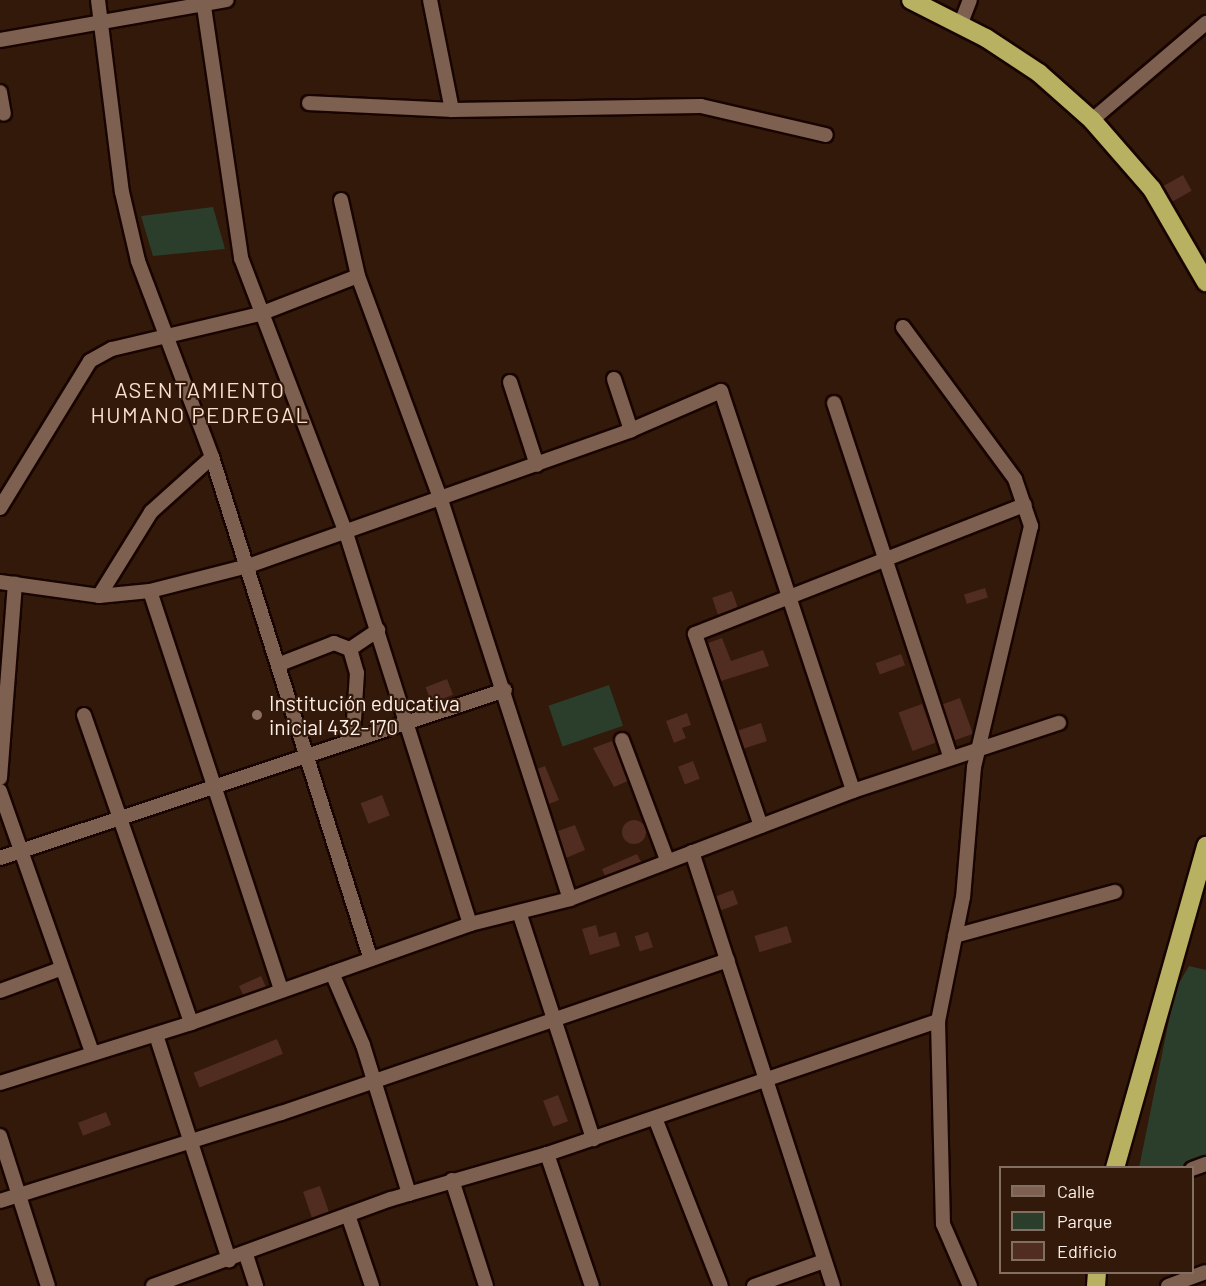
<!DOCTYPE html>
<meta charset="utf-8">
<style>
body{margin:0}
#map{position:relative;width:1206px;height:1286px;overflow:hidden;background:#32190a;font-family:Barlow,sans-serif}
div>[style]{position:absolute}
.green>*{inset:0;background:#2b3e2c;transform-origin:0 0}
.building>*{inset:0;background:#512c20;transform-origin:0 0}
.round{border-radius:50%}
.roads{filter:drop-shadow(2px 0 #180400) drop-shadow(-2px 0 #180400) drop-shadow(0 2px #180400) drop-shadow(0 -2px #180400)}
.street>*{height:14px;margin:-7px;padding:0 7px;transform-origin:7px;border-radius:7px;background:#7e6050}
.highway>*{height:18px;margin:-9px;padding:0 9px;transform-origin:9px;border-radius:9px;background:#b8b161}
.dots>*{width:16px;height:16px;translate:-50% -50%;box-sizing:border-box;border:3px solid #32190a;border-radius:50%}
span{translate:-50% -50%;white-space:nowrap;text-align:center;line-height:1.15;-webkit-text-stroke:4.5px #32190a;paint-order:stroke}
.poi-label{font-size:21px;color:#fdeee7}
.left{translate:0 -50%;text-align:left}
.neighbourhood-label{font-size:22px;color:#fadecf;letter-spacing:1.5px}
.legend{position:absolute;left:999px;top:1166px;width:195px;height:108px;box-sizing:border-box;background:#32190a;border:2px solid #836e62;margin:0;padding:8px 10px;list-style:none;font-size:18px;color:#fdeee7}
.legend li{display:flex;align-items:center;gap:12px;height:30px}
.legend b{width:30px;border:2px solid #836e62}
</style>
<div id="map">
<div class="green">
<i style="clip-path:polygon(213px 207px,225px 249px,153px 256px,141px 216px)"></i>
<i style="left:609px;top:685px;width:43px;height:64px;rotate:71deg"></i>
<i style="clip-path:polygon(1189px 966px,1206px 970px,1206px 1172px,1193px 1177px,1192px 1168px,1139px 1168px,1175px 990px)"></i>
</div>
<div class="building">
<i style="left:1183px;top:175px;width:18px;height:22px;rotate:61deg"></i>
<i style="left:985px;top:588px;width:10px;height:22px;rotate:73deg"></i>
<i style="left:732px;top:591px;width:18px;height:21px;rotate:71deg"></i>
<i style="clip-path:polygon(722px 638px,731px 661px,763px 650px,769px 666px,721px 681px,708px 643px)"></i>
<i style="left:901px;top:654px;width:12px;height:27px;rotate:70deg"></i>
<i style="left:447px;top:679px;width:17px;height:23px;rotate:69deg"></i>
<i style="left:960px;top:698px;width:38px;height:19px;rotate:70deg"></i>
<i style="left:922px;top:704px;width:41px;height:25px;rotate:70deg"></i>
<i style="clip-path:polygon(687px 713px,691px 725px,682px 728px,686px 738px,674px 743px,666px 721px)"></i>
<i style="left:761px;top:723px;width:19px;height:24px;rotate:72deg"></i>
<i style="clip-path:polygon(612px 741px,628px 781px,614px 787px,593px 748px)"></i>
<i style="left:693px;top:761px;width:19px;height:16px;rotate:69deg"></i>
<i style="clip-path:polygon(545px 766px,559px 800px,549px 804px,537px 769px)"></i>
<i style="left:382px;top:795px;width:22px;height:23px;rotate:69deg"></i>
<i class="round" style="left:622px;top:820px;width:24px;height:24px"></i>
<i style="clip-path:polygon(575px 825px,585px 850px,566px 858px,558px 831px)"></i>
<i style="clip-path:polygon(637px 854px,641px 862px,605px 876px,602px 869px)"></i>
<i style="left:733px;top:890px;width:15px;height:18px;rotate:70deg"></i>
<i style="clip-path:polygon(596px 925px,599px 937px,616px 932px,620px 946px,590px 955px,582px 929px)"></i>
<i style="left:787px;top:926px;width:17px;height:34px;rotate:73deg"></i>
<i style="left:648px;top:932px;width:16px;height:14px;rotate:72deg"></i>
<i style="clip-path:polygon(261px 976px,266px 987px,243px 995px,239px 986px)"></i>
<i style="left:277px;top:1039px;width:16px;height:90px;rotate:68deg"></i>
<i style="left:558px;top:1095px;width:28px;height:16px;rotate:69deg"></i>
<i style="left:106px;top:1112px;width:14px;height:30px;rotate:69deg"></i>
<i style="left:320px;top:1186px;width:28px;height:18px;rotate:71deg"></i>
</div>
<div class="roads">
<div class="street">
<i style="left:98px;top:0;width:193px;rotate:82.9deg"></i>
<i style="left:122px;top:192px;width:71px;rotate:76.9deg"></i>
<i style="left:138px;top:261px;width:210px;rotate:69.3deg"></i>
<i style="left:212px;top:457px;width:524px;rotate:72.46deg"></i>
<i style="left:203px;top:0;width:261px;rotate:81.6deg"></i>
<i style="left:241px;top:258px;width:294px;rotate:69.1deg"></i>
<i style="left:346px;top:533px;width:410px;rotate:72.4deg"></i>
<i style="left:961px;top:23px;width:25px;rotate:-69deg"></i>
<i style="left:0;top:40px;width:230px;rotate:-10deg"></i>
<i style="left:0;top:92px;width:22px;rotate:80deg"></i>
<i style="left:309px;top:103px;width:143px;rotate:2.8deg"></i>
<i style="left:452px;top:110px;width:112px;rotate:-101.3deg"></i>
<i style="left:452px;top:110px;width:249px;rotate:-0.9deg"></i>
<i style="left:701px;top:106px;width:128px;rotate:13.1deg"></i>
<i style="left:1092px;top:120px;width:150px;rotate:-40.4deg"></i>
<i style="left:341px;top:200px;width:78px;rotate:77.4deg"></i>
<i style="left:358px;top:276px;width:239px;rotate:69.7deg"></i>
<i style="left:441px;top:500px;width:419px;rotate:72.1deg"></i>
<i style="left:903px;top:327px;width:189px;rotate:53.6deg"></i>
<i style="left:1015px;top:479px;width:50px;rotate:71.2deg"></i>
<i style="left:1031px;top:526px;width:248px;rotate:103.3deg"></i>
<i style="left:974px;top:767px;width:130px;rotate:94.8deg"></i>
<i style="left:963px;top:897px;width:126px;rotate:101.4deg"></i>
<i style="left:938px;top:1021px;width:203px;rotate:88.6deg"></i>
<i style="left:943px;top:1224px;width:68px;rotate:66.5deg"></i>
<i style="left:614px;top:379px;width:54px;rotate:71.6deg"></i>
<i style="left:510px;top:382px;width:87px;rotate:72deg"></i>
<i style="left:834px;top:403px;width:372px;rotate:71.8deg"></i>
<i style="left:0;top:508px;width:172px;rotate:-58.5deg"></i>
<i style="left:90px;top:361px;width:25px;rotate:-29deg"></i>
<i style="left:112px;top:349px;width:152px;rotate:-13.3deg"></i>
<i style="left:260px;top:314px;width:105px;rotate:-21.2deg"></i>
<i style="left:0;top:582px;width:100px;rotate:8deg"></i>
<i style="left:99px;top:596px;width:51px;rotate:-5.6deg"></i>
<i style="left:150px;top:591px;width:101px;rotate:-14.3deg"></i>
<i style="left:248px;top:566px;width:406px;rotate:-19.5deg"></i>
<i style="left:631px;top:430px;width:98px;rotate:-23.4deg"></i>
<i style="left:721px;top:391px;width:421px;rotate:71.7deg"></i>
<i style="left:150px;top:591px;width:419px;rotate:71.8deg"></i>
<i style="left:99px;top:596px;width:99px;rotate:-58.2deg"></i>
<i style="left:151px;top:512px;width:82px;rotate:-42deg"></i>
<i style="left:350px;top:649px;width:34px;rotate:-34deg"></i>
<i style="left:280px;top:664px;width:58px;rotate:-21.3deg"></i>
<i style="left:334px;top:643px;width:17px;rotate:21deg"></i>
<i style="left:350px;top:649px;width:25px;rotate:74deg"></i>
<i style="left:357px;top:673px;width:64px;rotate:93.6deg"></i>
<i style="left:84px;top:715px;width:326px;rotate:70.8deg"></i>
<i style="left:622px;top:740px;width:128px;rotate:69.4deg"></i>
<i style="left:0;top:778px;width:195px;rotate:-85.6deg"></i>
<i style="left:0;top:791px;width:277px;rotate:70.6deg"></i>
<i style="left:761px;top:826px;width:203px;rotate:-109deg"></i>
<i style="left:695px;top:634px;width:354px;rotate:-21.4deg"></i>
<i style="left:692px;top:852px;width:456px;rotate:72deg"></i>
<i style="left:0;top:858px;width:532px;rotate:-18.4deg"></i>
<i style="left:520px;top:915px;width:236px;rotate:71.9deg"></i>
<i style="left:955px;top:936px;width:166px;rotate:-15.4deg"></i>
<i style="left:332px;top:973px;width:78px;rotate:66.7deg"></i>
<i style="left:363px;top:1045px;width:156px;rotate:72.8deg"></i>
<i style="left:0;top:991px;width:64px;rotate:-20.1deg"></i>
<i style="left:156px;top:1035px;width:237px;rotate:72deg"></i>
<i style="left:0;top:1083px;width:200px;rotate:-17.4deg"></i>
<i style="left:191px;top:1023px;width:296px;rotate:-19.5deg"></i>
<i style="left:470px;top:924px;width:103px;rotate:-14deg"></i>
<i style="left:570px;top:899px;width:303px;rotate:-20.9deg"></i>
<i style="left:853px;top:791px;width:217px;rotate:-18.3deg"></i>
<i style="left:655px;top:1118px;width:180px;rotate:68.6deg"></i>
<i style="left:0;top:1136px;width:157px;rotate:72.3deg"></i>
<i style="left:547px;top:1154px;width:139px;rotate:71.2deg"></i>
<i style="left:1192px;top:1169px;width:15px;rotate:-20deg"></i>
<i style="left:452px;top:1180px;width:111px;rotate:72.2deg"></i>
<i style="left:0;top:1201px;width:294px;rotate:-17.4deg"></i>
<i style="left:281px;top:1113px;width:472px;rotate:-18.9deg"></i>
<i style="left:348px;top:1215px;width:75px;rotate:71.3deg"></i>
<i style="left:246px;top:1255px;width:33px;rotate:72deg"></i>
<i style="left:153px;top:1286px;width:253px;rotate:-20.1deg"></i>
<i style="left:391px;top:1199px;width:162px;rotate:-16.1deg"></i>
<i style="left:547px;top:1154px;width:413px;rotate:-18.8deg"></i>
<i style="left:754px;top:1286px;width:74px;rotate:-19.7deg"></i>
<i style="left:1168px;top:1286px;width:40px;rotate:-20.2deg"></i>
</div>
<div class="highway">
<i style="left:911px;top:0;width:84px;rotate:26.9deg"></i>
<i style="left:986px;top:38px;width:64px;rotate:33.4deg"></i>
<i style="left:1039px;top:73px;width:71px;rotate:41.6deg"></i>
<i style="left:1092px;top:120px;width:91px;rotate:49deg"></i>
<i style="left:1152px;top:189px;width:108px;rotate:59.9deg"></i>
<i style="left:1115px;top:1168px;width:335px;rotate:-74.2deg"></i>
<i style="left:1096px;top:1286px;width:14px;rotate:-86deg"></i>
</div>
</div>
<div class="dots">
<i style="left:257px;top:715px;background:#8d6e63"></i>
</div>
<div class="poi-label">
<span class="left" style="left:269px;top:715px">Institución educativa<br>inicial 432-170</span>
</div>
<div class="neighbourhood-label">
<span style="left:200px;top:402px">ASENTAMIENTO<br>HUMANO PEDREGAL</span>
</div>
<ul class="legend">
<li><b style="height:8px;background:#7e6050"></b>Calle</li>
<li><b style="height:16px;background:#2b3e2c"></b>Parque</li>
<li><b style="height:16px;background:#512c20"></b>Edificio</li>
</ul>
</div>
